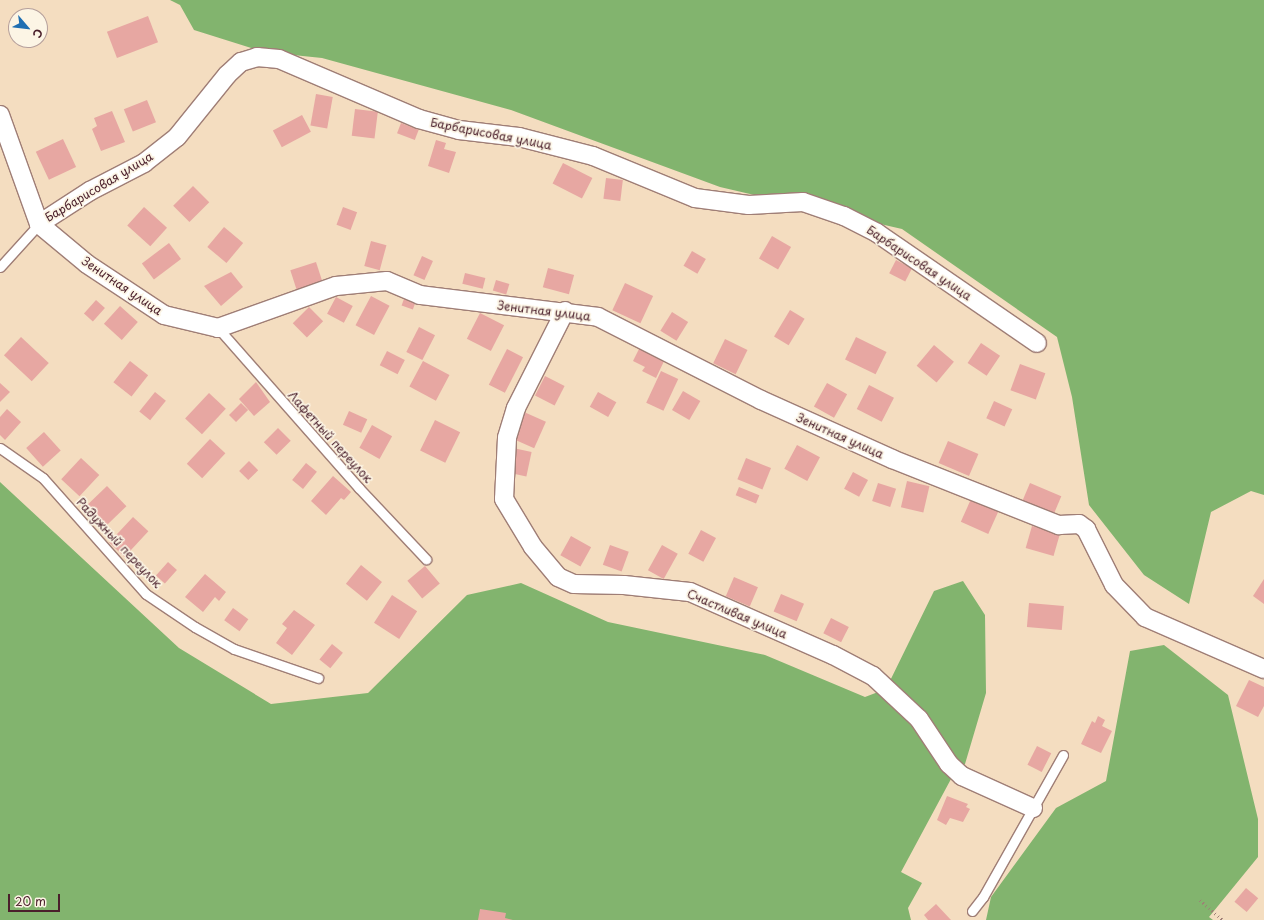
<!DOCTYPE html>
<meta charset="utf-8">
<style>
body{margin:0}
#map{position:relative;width:1264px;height:920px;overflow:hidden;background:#f4ddc0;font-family:"Playpen Sans",sans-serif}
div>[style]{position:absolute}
.forest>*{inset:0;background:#82b46e}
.building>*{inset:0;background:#e7a7a2;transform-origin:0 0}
.path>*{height:2.5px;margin-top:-1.25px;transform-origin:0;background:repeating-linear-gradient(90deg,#9f7e76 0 1px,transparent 0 4px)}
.roads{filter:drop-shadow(1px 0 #9f7e76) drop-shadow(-1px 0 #9f7e76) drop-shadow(0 1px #9f7e76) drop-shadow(0 -1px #9f7e76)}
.service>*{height:9px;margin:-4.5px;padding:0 4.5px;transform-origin:4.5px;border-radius:4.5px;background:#fff}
.minor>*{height:18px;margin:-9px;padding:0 9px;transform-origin:9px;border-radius:9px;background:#fff}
span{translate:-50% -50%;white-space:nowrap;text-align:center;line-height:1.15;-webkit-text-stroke:3.5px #fcf5e5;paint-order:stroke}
.street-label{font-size:12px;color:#4a1f2b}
.north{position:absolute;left:8px;top:8px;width:40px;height:40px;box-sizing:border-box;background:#fcf5e5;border:1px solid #b59f9b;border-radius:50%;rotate:118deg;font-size:11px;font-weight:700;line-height:16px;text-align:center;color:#4a1f2b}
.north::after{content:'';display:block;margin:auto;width:14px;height:18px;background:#1f6fb2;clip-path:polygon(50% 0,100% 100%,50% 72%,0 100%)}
.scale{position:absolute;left:8px;top:894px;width:52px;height:18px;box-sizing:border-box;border:2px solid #4a1f2b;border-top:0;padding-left:5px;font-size:12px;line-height:14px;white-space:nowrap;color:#4a1f2b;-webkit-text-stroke:3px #fcf5e5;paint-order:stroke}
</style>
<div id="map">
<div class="forest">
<i style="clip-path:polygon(170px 0,1264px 0,1264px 495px,1251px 491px,1211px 512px,1189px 604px,1144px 575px,1089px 505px,1072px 397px,1057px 337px,902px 229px,720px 187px,511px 110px,322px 58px,264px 52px,194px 30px,180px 5px)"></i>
<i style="clip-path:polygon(0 482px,179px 648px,271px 704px,368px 693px,467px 595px,521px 583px,608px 622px,765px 655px,865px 697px,886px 689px,934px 591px,963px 581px,985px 615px,986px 693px,965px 764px,951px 779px,901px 872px,922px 883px,908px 908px,911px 920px,0 920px)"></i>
<i style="clip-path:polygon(1164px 645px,1228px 695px,1258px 819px,1258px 857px,1209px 917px,1213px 920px,986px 920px,991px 897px,1056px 808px,1106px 781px,1130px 651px)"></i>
</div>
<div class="building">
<i style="left:148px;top:16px;width:28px;height:44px;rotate:69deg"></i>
<i style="left:316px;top:94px;width:17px;height:32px;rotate:10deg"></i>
<i style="left:147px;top:100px;width:24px;height:25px;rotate:68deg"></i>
<i style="left:355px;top:109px;width:23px;height:27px;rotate:7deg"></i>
<i style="clip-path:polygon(112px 111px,125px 142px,101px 151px,92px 129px,97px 126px,94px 118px)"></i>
<i style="left:302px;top:115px;width:19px;height:33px;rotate:62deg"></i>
<i style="left:401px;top:123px;width:19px;height:11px;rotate:21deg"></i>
<i style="left:63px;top:139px;width:31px;height:30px;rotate:65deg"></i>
<i style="clip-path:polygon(436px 140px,446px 143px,444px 149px,456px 152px,449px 173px,428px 166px)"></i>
<i style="left:563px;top:163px;width:33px;height:23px;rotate:27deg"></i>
<i style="left:606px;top:178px;width:17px;height:21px;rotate:7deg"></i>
<i style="left:193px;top:186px;width:23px;height:28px;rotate:45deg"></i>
<i style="left:144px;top:207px;width:31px;height:25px;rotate:42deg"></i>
<i style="left:343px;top:207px;width:15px;height:19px;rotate:20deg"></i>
<i style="left:224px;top:227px;width:25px;height:26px;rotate:40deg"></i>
<i style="left:772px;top:236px;width:22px;height:26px;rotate:30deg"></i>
<i style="left:371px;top:241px;width:16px;height:26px;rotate:15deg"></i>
<i style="left:169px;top:243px;width:20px;height:34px;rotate:53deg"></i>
<i style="left:692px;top:251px;width:16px;height:17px;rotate:30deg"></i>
<i style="left:422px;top:256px;width:12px;height:21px;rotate:24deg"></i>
<i style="left:896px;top:260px;width:18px;height:15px;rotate:27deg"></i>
<i style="left:316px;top:262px;width:23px;height:27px;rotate:72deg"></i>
<i style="left:548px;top:268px;width:27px;height:20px;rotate:15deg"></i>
<i style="clip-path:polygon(231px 272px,243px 287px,221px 306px,204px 286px)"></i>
<i style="left:465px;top:273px;width:21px;height:11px;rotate:14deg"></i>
<i style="left:496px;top:280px;width:14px;height:11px;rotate:17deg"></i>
<i style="left:625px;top:283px;width:31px;height:30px;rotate:25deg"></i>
<i style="left:371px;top:296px;width:21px;height:33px;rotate:28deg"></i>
<i style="left:405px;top:296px;width:12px;height:10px;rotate:20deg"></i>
<i style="left:336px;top:297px;width:19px;height:19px;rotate:28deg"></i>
<i style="left:96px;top:300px;width:12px;height:18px;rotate:42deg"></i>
<i style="left:120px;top:306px;width:24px;height:24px;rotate:42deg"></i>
<i style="left:309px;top:307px;width:20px;height:23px;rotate:45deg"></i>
<i style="left:790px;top:310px;width:17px;height:31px;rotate:31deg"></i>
<i style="left:672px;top:312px;width:19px;height:22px;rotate:32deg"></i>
<i style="left:480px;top:313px;width:27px;height:29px;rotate:27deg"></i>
<i style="left:419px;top:327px;width:18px;height:28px;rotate:27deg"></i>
<i style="left:21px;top:337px;width:38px;height:25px;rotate:43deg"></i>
<i style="left:856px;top:337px;width:34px;height:25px;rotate:26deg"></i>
<i style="left:725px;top:339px;width:25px;height:27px;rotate:26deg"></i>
<i style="left:981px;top:343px;width:23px;height:24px;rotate:34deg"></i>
<i style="clip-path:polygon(641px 345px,666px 357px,656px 378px,642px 371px,645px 367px,633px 361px)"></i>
<i style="left:934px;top:345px;width:26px;height:27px;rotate:40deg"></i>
<i style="left:507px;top:349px;width:18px;height:40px;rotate:27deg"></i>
<i style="left:387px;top:351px;width:20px;height:16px;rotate:27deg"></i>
<i style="left:130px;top:361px;width:23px;height:27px;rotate:38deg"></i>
<i style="left:423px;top:361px;width:30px;height:29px;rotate:28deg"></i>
<i style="left:1020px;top:364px;width:27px;height:28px;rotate:20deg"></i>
<i style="left:661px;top:371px;width:19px;height:35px;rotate:25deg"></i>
<i style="left:545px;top:376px;width:22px;height:22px;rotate:27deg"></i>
<i style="clip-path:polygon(256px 382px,270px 402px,254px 416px,239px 399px)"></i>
<i style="clip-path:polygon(0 383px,10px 392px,0 402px)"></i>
<i style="left:827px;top:383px;width:23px;height:27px;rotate:29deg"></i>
<i style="left:869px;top:385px;width:28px;height:27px;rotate:27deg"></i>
<i style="left:683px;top:391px;width:20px;height:22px;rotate:30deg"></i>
<i style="left:155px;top:392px;width:14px;height:25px;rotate:39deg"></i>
<i style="left:598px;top:392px;width:21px;height:17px;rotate:29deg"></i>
<i style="left:209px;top:393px;width:23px;height:35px;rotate:43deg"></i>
<i style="left:994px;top:401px;width:20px;height:19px;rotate:24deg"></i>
<i style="left:241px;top:403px;width:10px;height:17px;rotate:45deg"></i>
<i style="clip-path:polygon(7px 409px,21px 422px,5px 440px,0 435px,0 417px)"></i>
<i style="left:349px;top:411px;width:20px;height:15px;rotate:24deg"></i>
<i style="left:524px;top:412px;width:24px;height:29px;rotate:24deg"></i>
<i style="left:435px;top:420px;width:28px;height:34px;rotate:26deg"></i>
<i style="left:372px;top:425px;width:23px;height:26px;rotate:29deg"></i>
<i style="left:278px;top:428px;width:18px;height:20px;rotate:45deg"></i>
<i style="left:44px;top:432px;width:25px;height:24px;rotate:48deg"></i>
<i style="left:210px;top:439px;width:21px;height:34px;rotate:43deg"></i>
<i style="left:948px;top:441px;width:33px;height:24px;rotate:23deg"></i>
<i style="left:797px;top:445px;width:26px;height:27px;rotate:28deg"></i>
<i style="left:513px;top:448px;width:19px;height:25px;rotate:12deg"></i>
<i style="left:81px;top:458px;width:25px;height:29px;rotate:43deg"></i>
<i style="left:746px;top:458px;width:27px;height:23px;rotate:22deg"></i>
<i style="left:249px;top:461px;width:13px;height:14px;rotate:45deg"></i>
<i style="left:306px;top:463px;width:14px;height:22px;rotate:39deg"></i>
<i style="left:853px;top:472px;width:17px;height:19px;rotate:28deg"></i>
<i style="clip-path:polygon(333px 476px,351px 492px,344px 500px,341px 498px,326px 515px,311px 501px)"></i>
<i style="left:907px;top:481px;width:23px;height:27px;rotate:13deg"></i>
<i style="left:878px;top:483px;width:19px;height:19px;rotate:18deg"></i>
<i style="left:1030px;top:483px;width:34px;height:19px;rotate:23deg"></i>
<i style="left:107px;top:486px;width:28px;height:30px;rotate:46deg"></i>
<i style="left:739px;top:487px;width:22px;height:9px;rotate:22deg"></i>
<i style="left:971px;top:499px;width:30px;height:25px;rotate:24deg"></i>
<i style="left:133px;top:517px;width:21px;height:35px;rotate:43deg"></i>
<i style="left:1032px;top:526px;width:29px;height:23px;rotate:16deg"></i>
<i style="left:701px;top:530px;width:17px;height:27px;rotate:28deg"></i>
<i style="left:571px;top:536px;width:23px;height:22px;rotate:29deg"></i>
<i style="left:610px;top:545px;width:20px;height:21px;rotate:20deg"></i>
<i style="left:662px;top:545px;width:18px;height:29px;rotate:29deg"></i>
<i style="left:168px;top:562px;width:12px;height:18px;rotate:42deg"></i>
<i style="left:361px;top:565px;width:27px;height:24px;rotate:39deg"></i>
<i style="left:425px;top:566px;width:23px;height:23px;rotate:50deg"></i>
<i style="clip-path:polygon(205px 574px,226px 592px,219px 601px,215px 597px,203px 612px,185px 597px)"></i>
<i style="left:734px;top:577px;width:26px;height:21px;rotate:23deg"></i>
<i style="clip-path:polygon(1264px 579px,1264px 604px,1253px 596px)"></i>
<i style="left:781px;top:594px;width:25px;height:19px;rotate:23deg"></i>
<i style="left:392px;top:595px;width:30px;height:33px;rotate:33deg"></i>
<i style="left:1029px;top:603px;width:35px;height:24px;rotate:5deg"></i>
<i style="left:233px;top:608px;width:19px;height:15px;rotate:36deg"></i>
<i style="clip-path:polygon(294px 610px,315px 625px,292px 655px,276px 643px,287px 628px,282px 624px)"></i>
<i style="left:831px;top:618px;width:20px;height:17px;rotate:27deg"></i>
<i style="left:332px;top:644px;width:14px;height:20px;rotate:39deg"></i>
<i style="clip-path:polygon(1249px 680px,1264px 687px,1264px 706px,1258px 717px,1236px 706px)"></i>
<i style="clip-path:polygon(1098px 716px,1105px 720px,1102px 726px,1112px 731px,1101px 753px,1081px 744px,1092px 721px,1095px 723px)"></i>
<i style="left:1037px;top:746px;width:16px;height:21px;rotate:27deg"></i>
<i style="clip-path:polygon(947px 796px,968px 804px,966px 807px,970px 809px,963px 822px,950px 818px,946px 825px,937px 820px)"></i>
<i style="left:1246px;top:888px;width:16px;height:18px;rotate:40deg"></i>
<i style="clip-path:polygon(936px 904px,951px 920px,928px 920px,924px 915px)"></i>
<i style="clip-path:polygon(480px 909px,506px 913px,505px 918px,513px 920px,478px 920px)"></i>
</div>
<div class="path">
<i style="left:1200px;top:900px;width:30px;rotate:41deg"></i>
</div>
<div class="roads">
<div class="service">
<i style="left:0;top:267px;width:58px;rotate:-47.8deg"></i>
<i style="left:218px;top:328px;width:213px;rotate:48.6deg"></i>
<i style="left:359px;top:488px;width:98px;rotate:46.7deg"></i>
<i style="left:0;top:448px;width:52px;rotate:34.9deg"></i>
<i style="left:43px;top:478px;width:155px;rotate:48.4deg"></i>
<i style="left:146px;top:594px;width:59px;rotate:34deg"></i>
<i style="left:195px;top:627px;width:45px;rotate:29.4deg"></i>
<i style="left:234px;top:649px;width:89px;rotate:19deg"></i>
<i style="left:972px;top:911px;width:18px;rotate:-52deg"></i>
<i style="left:983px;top:897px;width:163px;rotate:-60.6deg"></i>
</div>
<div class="minor">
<i style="left:0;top:115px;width:116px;rotate:70.3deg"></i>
<i style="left:39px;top:224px;width:62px;rotate:39.8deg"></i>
<i style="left:87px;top:264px;width:92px;rotate:33.5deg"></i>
<i style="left:164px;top:315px;width:56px;rotate:13.5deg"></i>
<i style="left:218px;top:328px;width:125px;rotate:-19.6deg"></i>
<i style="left:336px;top:286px;width:51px;rotate:-5.6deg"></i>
<i style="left:387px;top:281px;width:36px;rotate:23deg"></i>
<i style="left:420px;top:295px;width:179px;rotate:7deg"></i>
<i style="left:598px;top:317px;width:183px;rotate:27deg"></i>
<i style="left:761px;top:400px;width:144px;rotate:24.2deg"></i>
<i style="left:892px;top:459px;width:180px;rotate:21.6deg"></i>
<i style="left:1059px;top:525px;width:20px;rotate:-3deg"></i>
<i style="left:1079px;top:524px;width:9px;rotate:36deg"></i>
<i style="left:1086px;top:529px;width:63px;rotate:63.4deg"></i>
<i style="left:1114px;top:585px;width:45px;rotate:45.9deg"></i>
<i style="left:1145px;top:617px;width:130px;rotate:23.6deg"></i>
<i style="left:39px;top:224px;width:61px;rotate:-32.9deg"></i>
<i style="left:90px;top:191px;width:61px;rotate:-27.4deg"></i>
<i style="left:144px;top:163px;width:42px;rotate:-38.2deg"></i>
<i style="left:177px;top:137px;width:80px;rotate:-51.1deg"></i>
<i style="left:227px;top:75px;width:19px;rotate:-43deg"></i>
<i style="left:241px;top:62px;width:17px;rotate:-17deg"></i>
<i style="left:257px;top:57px;width:22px;rotate:5deg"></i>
<i style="left:279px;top:59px;width:152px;rotate:23.2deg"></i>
<i style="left:419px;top:119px;width:41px;rotate:15.4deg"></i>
<i style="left:459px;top:130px;width:60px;rotate:6.7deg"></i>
<i style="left:519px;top:137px;width:76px;rotate:14.4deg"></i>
<i style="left:593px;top:156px;width:110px;rotate:22.4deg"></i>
<i style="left:695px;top:198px;width:54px;rotate:7.4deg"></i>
<i style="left:749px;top:205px;width:54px;rotate:-3.2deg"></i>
<i style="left:803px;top:202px;width:43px;rotate:18.9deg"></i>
<i style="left:844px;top:216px;width:37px;rotate:27deg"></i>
<i style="left:877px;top:233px;width:194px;rotate:34.5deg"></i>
<i style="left:565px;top:311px;width:109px;rotate:116.8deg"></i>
<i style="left:516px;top:408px;width:31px;rotate:107deg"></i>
<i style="left:507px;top:438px;width:61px;rotate:92.8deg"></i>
<i style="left:504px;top:499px;width:56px;rotate:58.9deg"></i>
<i style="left:533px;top:547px;width:39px;rotate:50deg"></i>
<i style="left:558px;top:577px;width:17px;rotate:24deg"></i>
<i style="left:574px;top:584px;width:50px;rotate:1.1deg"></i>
<i style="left:624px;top:585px;width:66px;rotate:6.1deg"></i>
<i style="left:690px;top:592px;width:156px;rotate:23.8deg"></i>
<i style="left:833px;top:655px;width:45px;rotate:27.7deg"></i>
<i style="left:873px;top:676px;width:63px;rotate:43.1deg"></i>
<i style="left:919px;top:719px;width:54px;rotate:56.3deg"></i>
<i style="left:949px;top:764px;width:18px;rotate:43deg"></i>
<i style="left:962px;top:776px;width:78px;rotate:24.3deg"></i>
</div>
</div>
<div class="street-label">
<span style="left:491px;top:134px;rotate:11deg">Барбарисовая улица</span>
<span style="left:99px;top:187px;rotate:-31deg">Барбарисовая улица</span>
<span style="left:919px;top:263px;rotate:34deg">Барбарисовая улица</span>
<span style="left:122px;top:286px;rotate:34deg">Зенитная улица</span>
<span style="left:544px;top:311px;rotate:7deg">Зенитная улица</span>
<span style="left:840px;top:436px;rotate:24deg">Зенитная улица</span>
<span style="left:330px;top:437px;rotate:48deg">Лафетный переулок</span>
<span style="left:119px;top:543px;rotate:47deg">Радужный переулок</span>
<span style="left:737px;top:614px;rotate:23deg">Счастливая улица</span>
</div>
<div class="north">С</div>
<div class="scale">20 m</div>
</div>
